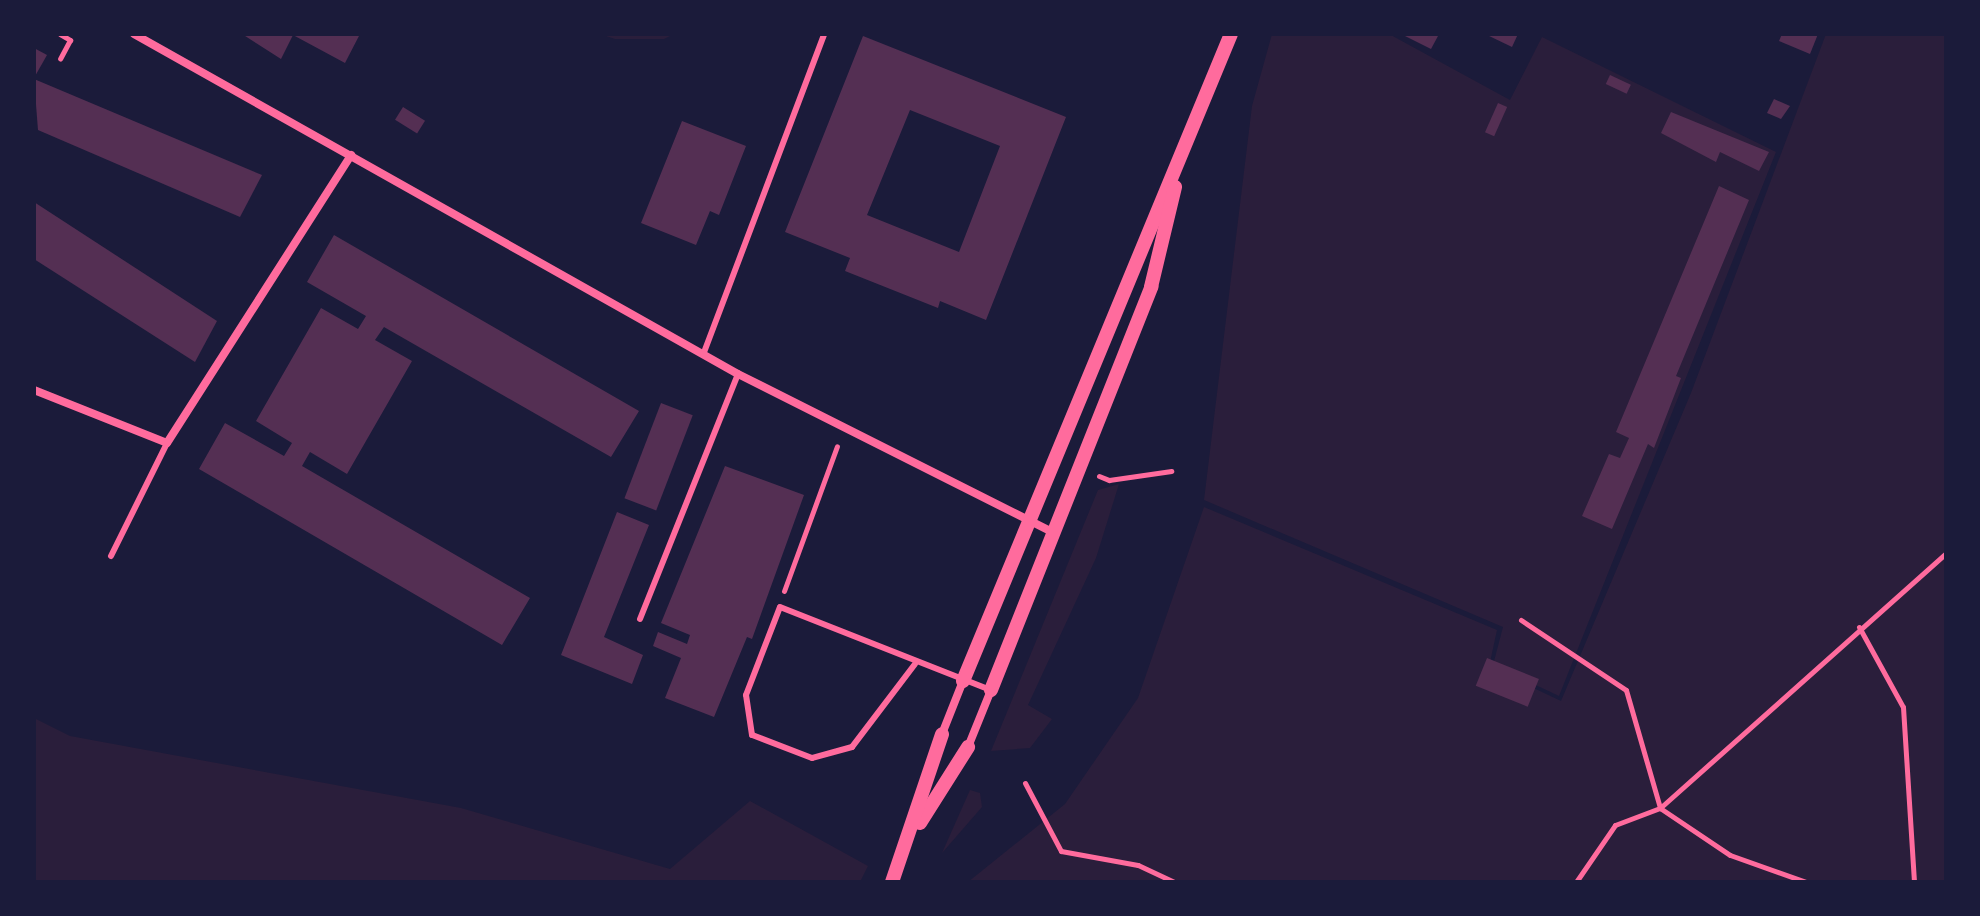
<!DOCTYPE html>
<style>
body{margin:0}
#map{position:relative;width:1980px;height:916px;overflow:hidden;background:#1b1b3a;font-family:Mulish,sans-serif}
div>[style]{position:absolute}
.green>*{inset:0;background:#2a1e3b}
.building>*{inset:0;background:#542f53;transform-origin:0 0}
.path>*{height:5px;margin:-2.5px;padding:0 2.5px;transform-origin:2.5px;border-radius:2.5px;background:#ff6b9d}
.service>*{height:6px;margin:-3px;padding:0 3px;transform-origin:3px;border-radius:3px;background:#ff6b9d}
.minor>*{height:8px;margin:-4px;padding:0 4px;transform-origin:4px;border-radius:4px;background:#ff6b9d}
.tertiary>*{height:14px;margin:-7px;padding:0 7px;transform-origin:7px;border-radius:7px;background:#ff6b9d}
span{translate:-50% -50%;white-space:nowrap;text-align:center;line-height:1.15;-webkit-text-stroke:6px #1b1b3a;paint-order:stroke}
.frame{position:absolute;inset:0;border:36px solid #1b1b3a;pointer-events:none}
</style>
<div id="map">
<div class="green">
<i style="clip-path:polygon(600px 34px,674px 34px,664px 39px,615px 39px)"></i>
<i style="clip-path:polygon(1272px 34px,1389px 34px,1510px 100px,1542px 37px,1776px 152px,1559px 696px,1493px 665px,1503px 627px,1204px 500px,1252px 106px)"></i>
<i style="clip-path:polygon(1826px 34px,1946px 34px,1946px 882px,968px 882px,1065px 804px,1138px 698px,1204px 507px,1497px 630px,1489px 667px,1561px 701px,1691px 393px)"></i>
<i style="clip-path:polygon(1119px 484px,1096px 558px,1028px 705px,1052px 719px,1030px 748px,991px 751px,1098px 490px)"></i>
<i style="clip-path:polygon(34px 718px,70px 736px,461px 808px,670px 869px,750px 801px,868px 866px,860px 882px,34px 882px)"></i>
<i style="clip-path:polygon(970px 790px,980px 793px,982px 807px,942px 853px)"></i>
</div>
<div class="building">
<i style="clip-path:polygon(242px 34px,360px 34px,345px 63px,293px 35px,281px 59px)"></i>
<i style="clip-path:polygon(1401px 34px,1435px 34px,1438px 36px,1431px 49px)"></i>
<i style="clip-path:polygon(1485px 34px,1518px 34px,1512px 47px)"></i>
<i style="clip-path:polygon(1782px 34px,1818px 34px,1810px 54px,1779px 41px)"></i>
<i style="clip-path:polygon(evenodd,863px 36px,1066px 117px,986px 320px,940px 301px,938px 308px,845px 271px,850px 258px,785px 232px,863px 36px,910px 110px,1000px 146px,959px 252px,867px 215px,910px 110px)"></i>
<i style="clip-path:polygon(34px 48px,47px 55px,34px 78px)"></i>
<i style="left:1610px;top:75px;width:23px;height:10px;rotate:25deg"></i>
<i style="clip-path:polygon(34px 79px,262px 175px,240px 217px,38px 130px)"></i>
<i style="clip-path:polygon(1774px 99px,1790px 106px,1781px 119px,1767px 113px)"></i>
<i style="left:1498px;top:103px;width:10px;height:32px;rotate:24deg"></i>
<i style="left:403px;top:107px;width:26px;height:15px;rotate:32deg"></i>
<i style="clip-path:polygon(1671px 112px,1769px 152px,1759px 171px,1720px 152px,1716px 162px,1661px 133px)"></i>
<i style="clip-path:polygon(682px 121px,746px 146px,719px 215px,710px 211px,696px 245px,641px 223px)"></i>
<i style="clip-path:polygon(1719px 186px,1749px 200px,1676px 376px,1681px 378px,1654px 448px,1648px 444px,1612px 529px,1582px 516px,1609px 454px,1620px 458px,1629px 438px,1616px 432px)"></i>
<i style="clip-path:polygon(34px 202px,217px 321px,195px 362px,34px 259px)"></i>
<i style="clip-path:polygon(334px 235px,639px 411px,611px 457px,384px 327px,375px 340px,412px 361px,347px 474px,310px 452px,302px 466px,530px 598px,502px 645px,199px 469px,225px 423px,284px 456px,292px 443px,256px 421px,321px 308px,358px 329px,366px 316px,307px 282px)"></i>
<i style="left:661px;top:403px;width:34px;height:102px;rotate:21deg"></i>
<i style="clip-path:polygon(725px 466px,804px 495px,752px 639px,747px 637px,714px 717px,665px 698px,681px 658px,653px 646px,658px 632px,687px 644px,690px 635px,661px 623px)"></i>
<i style="clip-path:polygon(617px 512px,649px 525px,604px 637px,643px 655px,632px 684px,561px 655px)"></i>
<i style="left:1487px;top:658px;width:56px;height:30px;rotate:22deg"></i>
</div>
<div class="path">
<i style="left:60px;top:34px;width:12px;rotate:31deg"></i>
<i style="left:70px;top:40px;width:21px;rotate:118deg"></i>
<i style="left:1099px;top:476px;width:11px;rotate:22deg"></i>
<i style="left:1109px;top:480px;width:63px;rotate:-8.3deg"></i>
<i style="left:784px;top:591px;width:154px;rotate:-69.9deg"></i>
<i style="left:1521px;top:620px;width:126px;rotate:33.7deg"></i>
<i style="left:1626px;top:690px;width:123px;rotate:73.9deg"></i>
<i style="left:1660px;top:808px;width:383px;rotate:-41.7deg"></i>
<i style="left:1859px;top:627px;width:91px;rotate:61.2deg"></i>
<i style="left:1903px;top:707px;width:175px;rotate:86.4deg"></i>
<i style="left:1025px;top:783px;width:77px;rotate:62.1deg"></i>
<i style="left:1061px;top:851px;width:78px;rotate:10.3deg"></i>
<i style="left:1138px;top:865px;width:40px;rotate:25deg"></i>
<i style="left:1576px;top:882px;width:69px;rotate:-55.6deg"></i>
<i style="left:1615px;top:825px;width:48px;rotate:-20.7deg"></i>
<i style="left:1660px;top:808px;width:84px;rotate:33.9deg"></i>
<i style="left:1730px;top:855px;width:81px;rotate:19.6deg"></i>
</div>
<div class="service">
<i style="left:703px;top:355px;width:343px;rotate:-69.3deg"></i>
<i style="left:111px;top:556px;width:126px;rotate:-63.6deg"></i>
<i style="left:640px;top:619px;width:264px;rotate:-68.2deg"></i>
<i style="left:915px;top:664px;width:104px;rotate:127.2deg"></i>
<i style="left:852px;top:747px;width:41px;rotate:164.6deg"></i>
<i style="left:812px;top:758px;width:64px;rotate:-159deg"></i>
<i style="left:752px;top:735px;width:40px;rotate:-98.5deg"></i>
<i style="left:746px;top:695px;width:94px;rotate:-68.9deg"></i>
<i style="left:780px;top:607px;width:227px;rotate:21.5deg"></i>
</div>
<div class="minor">
<i style="left:134px;top:34px;width:693px;rotate:29.38deg"></i>
<i style="left:738px;top:374px;width:352px;rotate:26.7deg"></i>
<i style="left:34px;top:390px;width:143px;rotate:21.7deg"></i>
<i style="left:167px;top:443px;width:342px;rotate:-57.4deg"></i>
<i style="left:942px;top:734px;width:57px;rotate:-68.4deg"></i>
<i style="left:968px;top:747px;width:61px;rotate:-68deg"></i>
</div>
<div class="tertiary">
<i style="left:963px;top:681px;width:700px;rotate:-67.5deg"></i>
<i style="left:991px;top:690px;width:434px;rotate:-68.3deg"></i>
<i style="left:1151px;top:287px;width:103px;rotate:-76.5deg"></i>
<i style="left:920px;top:823px;width:90px;rotate:-57.7deg"></i>
<i style="left:892px;top:882px;width:156px;rotate:-71.3deg"></i>
</div>
<div class="frame"></div>
</div>
